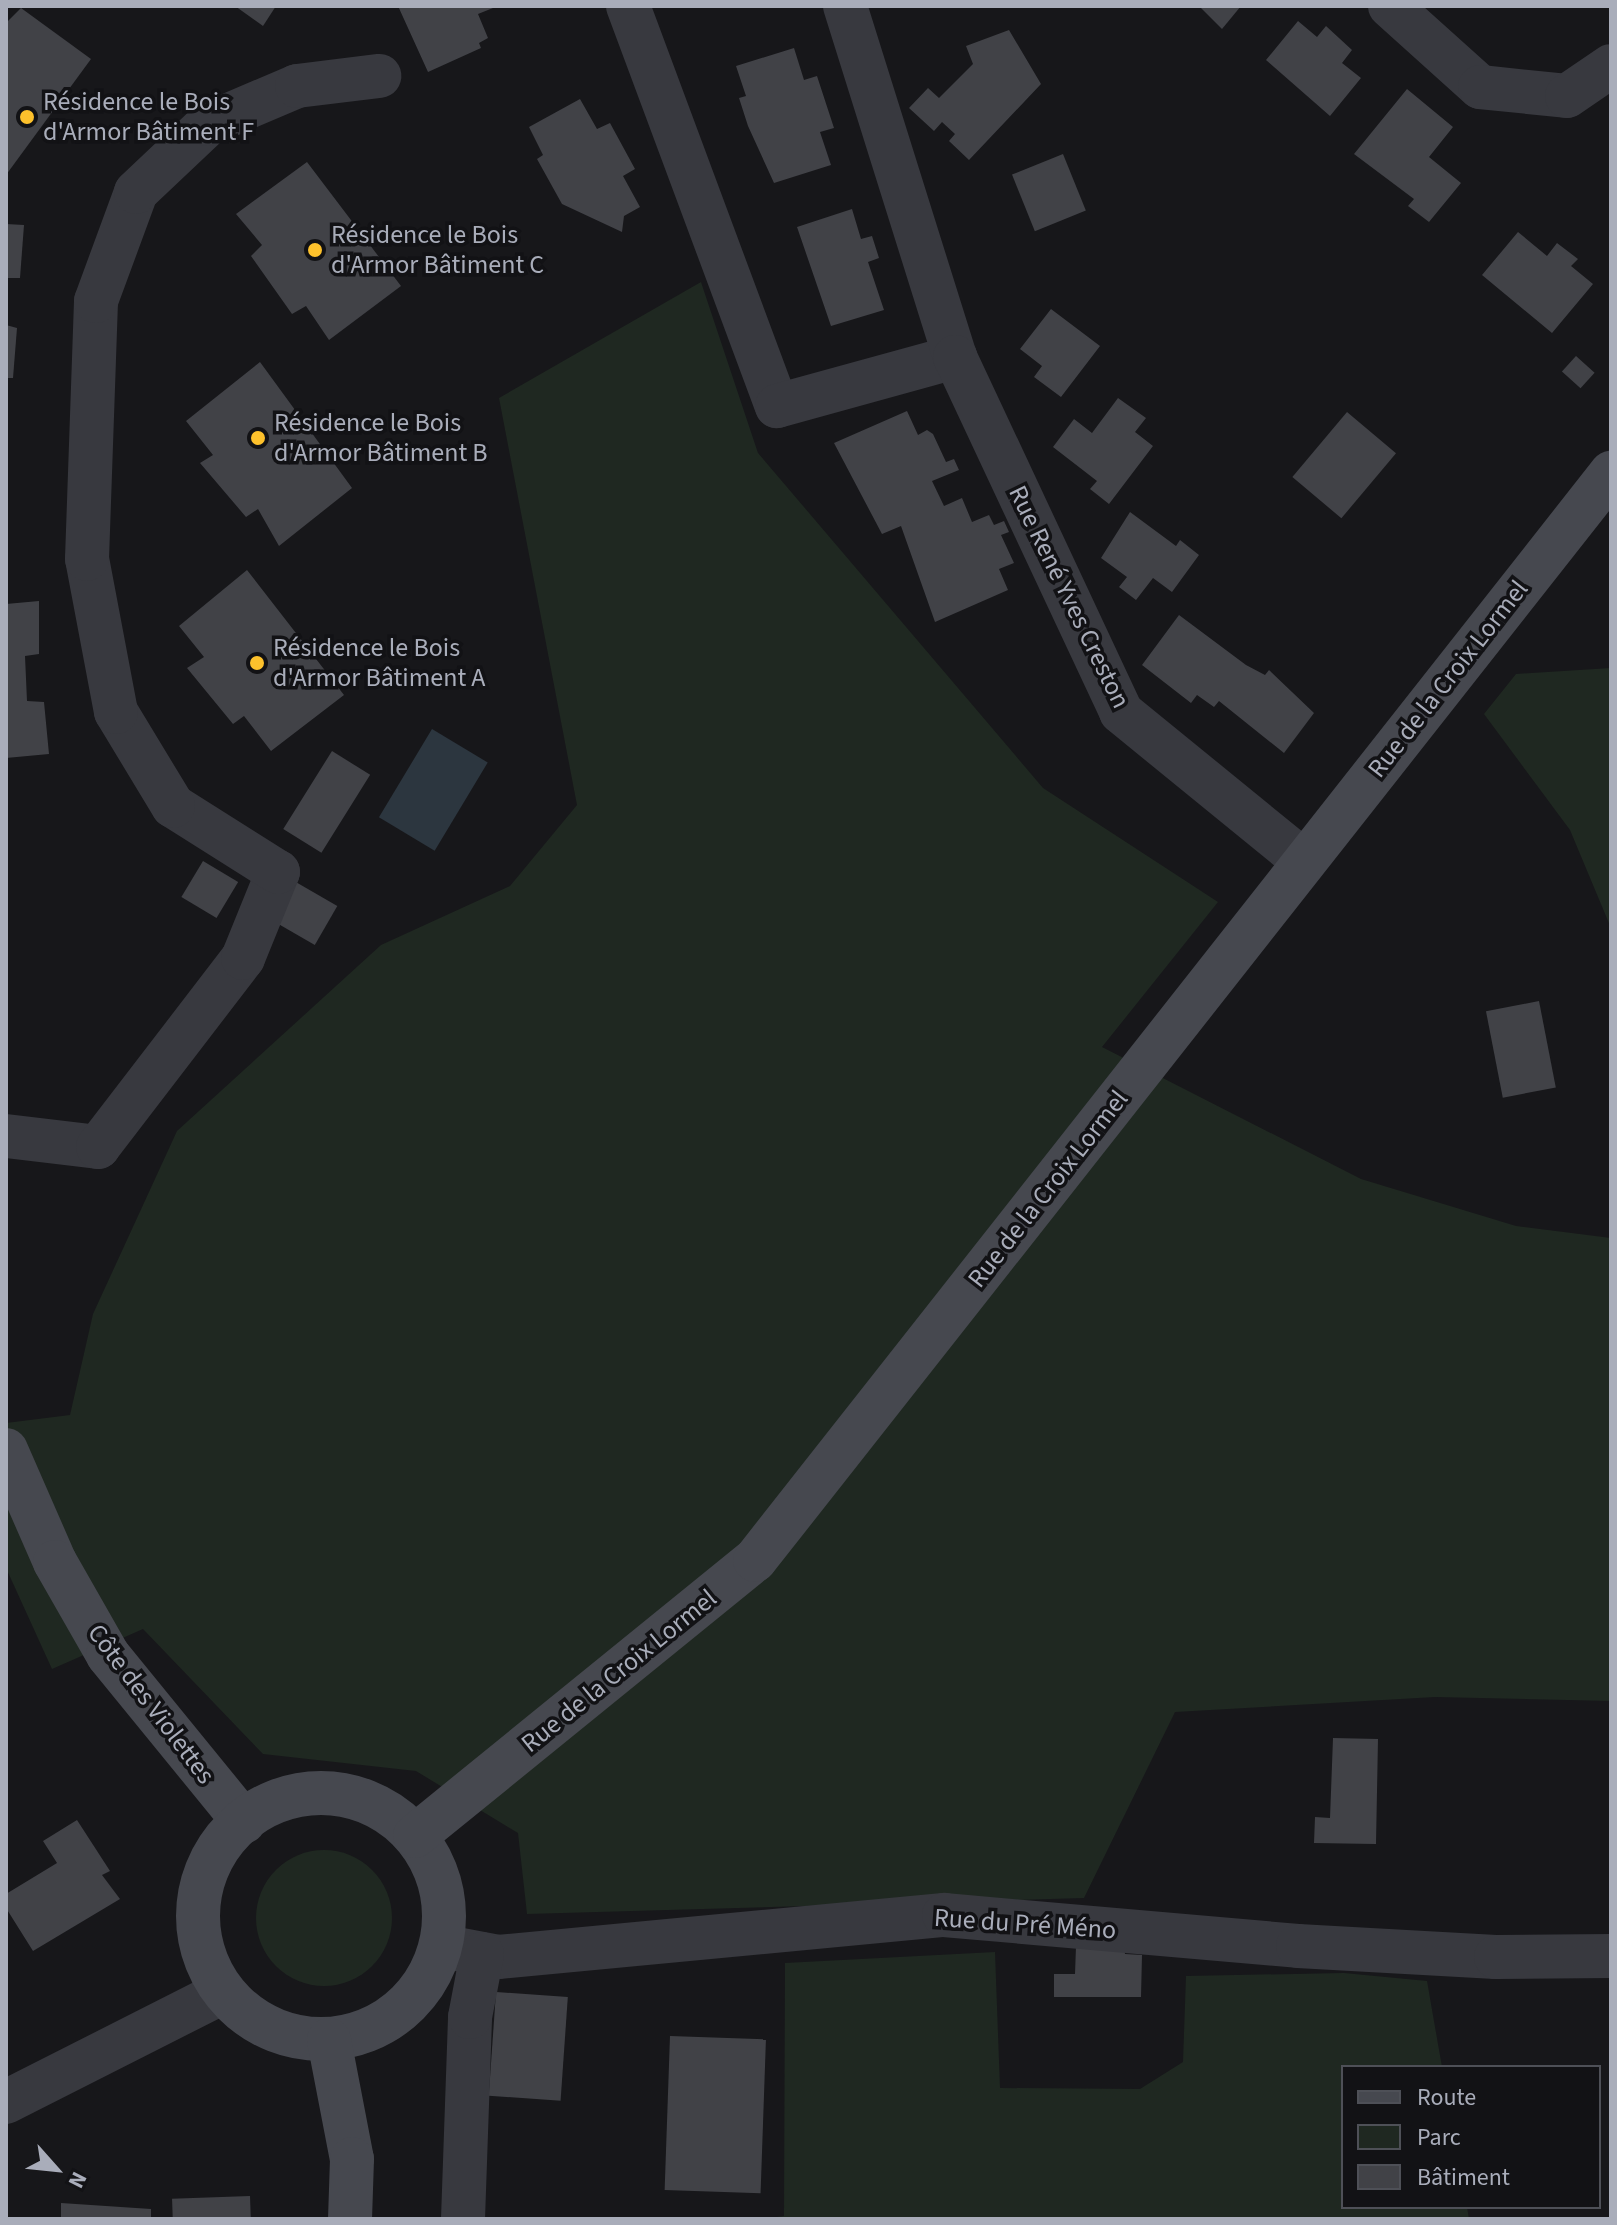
<!DOCTYPE html>
<meta charset="utf-8">
<style>
body{margin:0}
#map{position:relative;width:1617px;height:2225px;overflow:hidden;background:#17171a;font-family:"Source Sans 3",sans-serif}
div>[style]{position:absolute}
.green>*{inset:0;background:#1f2821}
.round{border-radius:50%}
.water>*{inset:0;background:#2c363f;transform-origin:0 0}
.building>*{inset:0;background:#414247;transform-origin:0 0}
.street>*{height:44px;margin:-22px;padding:0 22px;transform-origin:22px;border-radius:22px;background:#38393f}
.secondary>*{height:44px;margin:-22px;padding:0 22px;transform-origin:22px;border-radius:22px;background:#46484f}
.secondary>.ring{margin:-22px;padding:0;box-sizing:content-box;background:none;border:44px solid #46484f;border-radius:50%}
.dots>*{width:22px;height:22px;translate:-50% -50%;box-sizing:border-box;border:4px solid #121215;border-radius:50%}
span{translate:-50% -50%;white-space:nowrap;text-align:center;line-height:1.15;-webkit-text-stroke:7px #121215;paint-order:stroke}
.poi-label{font-size:26px;color:#a9adba}
.left{translate:0 -50%;text-align:left}
.street-label{font-size:26px;color:#a9adba}
.frame{position:absolute;inset:0;border:8px solid #a9adba;pointer-events:none}
.legend{position:absolute;left:1341px;top:2065px;width:260px;height:144px;box-sizing:border-box;background:#121215;border:2px solid #4e5057;margin:0;padding:10px 14px;list-style:none;font-size:24px;color:#a9adba}
.legend li{display:flex;align-items:center;gap:16px;height:40px}
.legend b{width:40px;border:2px solid #4e5057}
.north{position:absolute;left:16px;top:2129px;width:80px;height:80px;-webkit-text-stroke:6px #121215;paint-order:stroke;rotate:117deg;font-size:22px;font-weight:700;line-height:32px;text-align:center;color:#a9adba}
.north::after{content:'';display:block;margin:auto;width:28px;height:36px;background:#a9adba;clip-path:polygon(50% 0,100% 100%,50% 72%,0 100%)}
</style>
<div id="map">
<div class="green">
<i style="clip-path:polygon(701px 282px,758px 453px,1043px 788px,1218px 902px,1102px 1047px,1361px 1179px,1516px 1226px,1611px 1238px,1611px 1701px,1435px 1697px,1175px 1712px,1084px 1898px,527px 1914px,518px 1833px,416px 1771px,263px 1754px,143px 1629px,52px 1669px,6px 1568px,6px 1423px,70px 1415px,93px 1314px,177px 1131px,381px 945px,510px 886px,577px 805px,499px 398px)"></i>
<i style="clip-path:polygon(1611px 668px,1611px 928px,1570px 830px,1484px 714px,1516px 674px)"></i>
<i class="round" style="left:256px;top:1850px;width:136px;height:136px"></i>
<i style="clip-path:polygon(995px 1952px,1000px 2088px,1140px 2089px,1183px 2062px,1186px 1976px,1344px 1973px,1427px 1981px,1442px 2067px,1343px 2067px,1343px 2207px,1467px 2207px,1469px 2219px,762px 2219px,784px 2216px,785px 1963px)"></i>
</div>
<div class="water">
<i style="left:432px;top:729px;width:65px;height:103px;rotate:31deg"></i>
</div>
<div class="building">
<i style="clip-path:polygon(235px 6px,276px 6px,263px 26px)"></i>
<i style="clip-path:polygon(398px 6px,498px 6px,478px 14px,488px 38px,479px 43px,481px 48px,428px 72px)"></i>
<i style="clip-path:polygon(1199px 6px,1241px 6px,1222px 29px)"></i>
<i style="clip-path:polygon(21px 8px,91px 59px,6px 175px,6px 23px)"></i>
<i style="clip-path:polygon(1298px 21px,1317px 37px,1326px 26px,1352px 50px,1342px 63px,1361px 78px,1330px 116px,1266px 60px)"></i>
<i style="clip-path:polygon(1009px 30px,1041px 84px,969px 160px,949px 141px,955px 134px,942px 122px,934px 131px,909px 108px,928px 88px,939px 98px,973px 64px,966px 46px)"></i>
<i style="clip-path:polygon(794px 48px,804px 80px,817px 76px,834px 128px,820px 132px,831px 165px,774px 183px,748px 126px,739px 98px,746px 96px,736px 66px)"></i>
<i style="clip-path:polygon(1407px 89px,1453px 127px,1429px 157px,1461px 183px,1429px 222px,1408px 206px,1414px 199px,1354px 154px)"></i>
<i style="clip-path:polygon(580px 99px,597px 129px,610px 123px,635px 169px,623px 176px,640px 207px,624px 216px,622px 232px,562px 204px,537px 159px,543px 155px,529px 127px)"></i>
<i style="left:1063px;top:154px;width:61px;height:55px;rotate:68deg"></i>
<i style="clip-path:polygon(307px 162px,401px 286px,329px 340px,306px 306px,292px 314px,251px 256px,262px 245px,236px 214px)"></i>
<i style="clip-path:polygon(852px 209px,861px 239px,872px 236px,879px 258px,868px 262px,884px 310px,831px 326px,797px 227px)"></i>
<i style="clip-path:polygon(6px 224px,24px 225px,20px 278px,6px 278px)"></i>
<i style="clip-path:polygon(1518px 232px,1547px 256px,1557px 243px,1578px 259px,1571px 266px,1593px 284px,1552px 333px,1482px 275px)"></i>
<i style="clip-path:polygon(1051px 309px,1100px 346px,1061px 397px,1034px 377px,1042px 366px,1020px 349px)"></i>
<i style="clip-path:polygon(6px 325px,17px 328px,13px 378px,6px 378px)"></i>
<i style="left:1576px;top:356px;width:25px;height:21px;rotate:42deg"></i>
<i style="clip-path:polygon(260px 362px,352px 488px,279px 546px,258px 509px,246px 517px,200px 463px,213px 455px,186px 421px)"></i>
<i style="clip-path:polygon(1118px 398px,1146px 418px,1135px 432px,1153px 446px,1109px 504px,1090px 489px,1097px 481px,1053px 447px,1074px 419px,1092px 433px)"></i>
<i style="clip-path:polygon(907px 411px,918px 435px,927px 430px,933px 434px,946px 462px,954px 459px,959px 470px,932px 481px,944px 506px,962px 498px,972px 522px,989px 515px,994px 525px,1004px 521px,1009px 532px,1001px 535px,1014px 563px,999px 569px,1008px 590px,935px 622px,901px 526px,882px 534px,834px 443px)"></i>
<i style="left:1347px;top:412px;width:64px;height:85px;rotate:40deg"></i>
<i style="clip-path:polygon(1130px 512px,1176px 546px,1180px 540px,1199px 555px,1172px 592px,1153px 578px,1136px 600px,1119px 587px,1127px 577px,1101px 558px)"></i>
<i style="clip-path:polygon(247px 570px,344px 695px,271px 751px,244px 716px,233px 724px,187px 668px,204px 657px,179px 626px)"></i>
<i style="clip-path:polygon(39px 601px,39px 654px,25px 656px,27px 701px,44px 702px,49px 754px,6px 758px,6px 604px)"></i>
<i style="clip-path:polygon(1179px 615px,1246px 665px,1265px 675px,1269px 670px,1314px 713px,1284px 753px,1219px 701px,1214px 707px,1197px 695px,1191px 703px,1142px 665px)"></i>
<i style="left:332px;top:751px;width:45px;height:92px;rotate:32deg"></i>
<i style="left:203px;top:861px;width:41px;height:42px;rotate:31deg"></i>
<i style="left:294px;top:881px;width:50px;height:45px;rotate:30deg"></i>
<i style="left:1539px;top:1001px;width:88px;height:54px;rotate:79deg"></i>
<i style="clip-path:polygon(1333px 1738px,1378px 1739px,1376px 1844px,1314px 1843px,1315px 1817px,1330px 1818px)"></i>
<i style="clip-path:polygon(77px 1820px,110px 1871px,102px 1875px,120px 1899px,33px 1951px,6px 1908px,6px 1894px,57px 1863px,43px 1841px)"></i>
<i style="clip-path:polygon(1076px 1946px,1124px 1947px,1125px 1954px,1142px 1955px,1141px 1997px,1054px 1997px,1054px 1974px,1075px 1974px)"></i>
<i style="left:496px;top:1992px;width:72px;height:104px;rotate:4deg"></i>
<i style="left:670px;top:2036px;width:96px;height:154px;rotate:2deg"></i>
<i style="left:250px;top:2196px;width:23px;height:78px;rotate:88deg"></i>
<i style="clip-path:polygon(61px 2203px,151px 2209px,151px 2219px,61px 2219px)"></i>
</div>
<div class="street">
<i style="left:628px;top:6px;width:427px;rotate:69.6deg"></i>
<i style="left:777px;top:406px;width:185px;rotate:-15.4deg"></i>
<i style="left:845px;top:6px;width:368px;rotate:72.6deg"></i>
<i style="left:955px;top:357px;width:392px;rotate:64.9deg"></i>
<i style="left:1121px;top:712px;width:236px;rotate:39.2deg"></i>
<i style="left:1390px;top:6px;width:121px;rotate:42deg"></i>
<i style="left:1480px;top:87px;width:87px;rotate:5.9deg"></i>
<i style="left:1567px;top:96px;width:53px;rotate:-34.3deg"></i>
<i style="left:6px;top:1136px;width:93px;rotate:6.8deg"></i>
<i style="left:98px;top:1147px;width:238px;rotate:-52.5deg"></i>
<i style="left:243px;top:958px;width:93px;rotate:-67.9deg"></i>
<i style="left:278px;top:872px;width:124px;rotate:-147.8deg"></i>
<i style="left:173px;top:806px;width:110px;rotate:-121.2deg"></i>
<i style="left:116px;top:712px;width:156px;rotate:-100.7deg"></i>
<i style="left:87px;top:559px;width:258px;rotate:-88deg"></i>
<i style="left:96px;top:301px;width:116px;rotate:-69.8deg"></i>
<i style="left:136px;top:192px;width:99px;rotate:-43.4deg"></i>
<i style="left:208px;top:124px;width:97px;rotate:-23.1deg"></i>
<i style="left:297px;top:86px;width:83px;rotate:-7deg"></i>
<i style="left:441px;top:1946px;width:58px;rotate:10.9deg"></i>
<i style="left:498px;top:1957px;width:448px;rotate:-5.4deg"></i>
<i style="left:944px;top:1915px;width:355px;rotate:5deg"></i>
<i style="left:1298px;top:1946px;width:198px;rotate:3.2deg"></i>
<i style="left:1496px;top:1957px;width:115px;rotate:-0.5deg"></i>
<i style="left:6px;top:2102px;width:243px;rotate:-26.9deg"></i>
<i style="left:463px;top:2219px;width:202px;rotate:-88deg"></i>
<i style="left:470px;top:2017px;width:64px;rotate:-79.2deg"></i>
</div>
<div class="secondary">
<i style="left:6px;top:1450px;width:122px;rotate:66.4deg"></i>
<i style="left:55px;top:1562px;width:107px;rotate:60.3deg"></i>
<i style="left:108px;top:1655px;width:215px;rotate:50.8deg"></i>
<i class="ring" style="left:198px;top:1793px;width:202px;height:202px"></i>
<i style="left:415px;top:1836px;width:438px;rotate:-39.1deg"></i>
<i style="left:755px;top:1560px;width:1384px;rotate:-51.78deg"></i>
<i style="left:329px;top:2040px;width:121px;rotate:79.1deg"></i>
<i style="left:352px;top:2159px;width:60px;rotate:91.9deg"></i>
</div>
<div class="dots">
<i style="left:27px;top:117px;background:#fdc12c"></i>
<i style="left:315px;top:250px;background:#fdc12c"></i>
<i style="left:258px;top:438px;background:#fdc12c"></i>
<i style="left:257px;top:663px;background:#fdc12c"></i>
</div>
<div class="poi-label">
<span class="left" style="left:43px;top:117px">Résidence le Bois<br>d'Armor Bâtiment F</span>
<span class="left" style="left:331px;top:250px">Résidence le Bois<br>d'Armor Bâtiment C</span>
<span class="left" style="left:274px;top:438px">Résidence le Bois<br>d'Armor Bâtiment B</span>
<span class="left" style="left:273px;top:663px">Résidence le Bois<br>d'Armor Bâtiment A</span>
</div>
<div class="street-label">
<span style="left:1069px;top:597px;rotate:64deg">Rue René Yves Creston</span>
<span style="left:1448px;top:679px;rotate:-52deg">Rue de la Croix Lormel</span>
<span style="left:1048px;top:1189px;rotate:-52deg">Rue de la Croix Lormel</span>
<span style="left:619px;top:1671px;rotate:-39deg">Rue de la Croix Lormel</span>
<span style="left:151px;top:1704px;rotate:53deg">Côte des Violettes</span>
<span style="left:1025px;top:1924px;rotate:4deg">Rue du Pré Méno</span>
</div>
<div class="frame"></div>
<ul class="legend">
<li><b style="height:10px;background:#46484f"></b>Route</li>
<li><b style="height:22px;background:#1f2821"></b>Parc</li>
<li><b style="height:22px;background:#414247"></b>Bâtiment</li>
</ul>
<div class="north">N</div>
</div>
